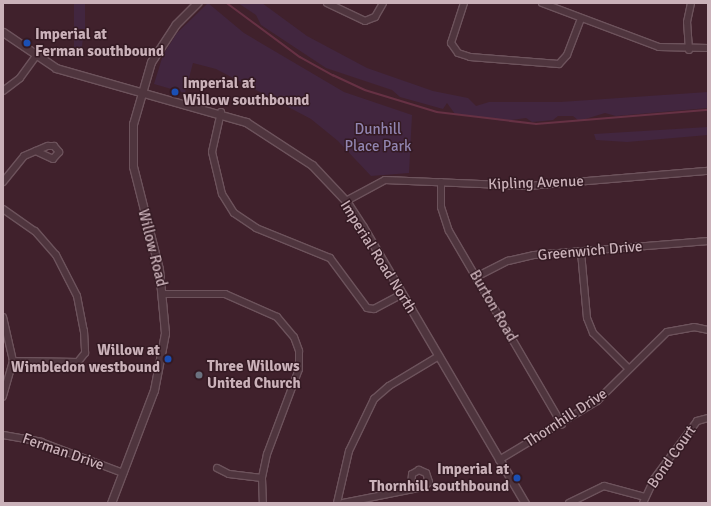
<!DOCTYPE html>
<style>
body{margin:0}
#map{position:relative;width:711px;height:506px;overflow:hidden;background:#40212c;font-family:Signika,sans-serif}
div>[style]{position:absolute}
.green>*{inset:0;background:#42263f;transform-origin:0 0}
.stream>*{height:1.5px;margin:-0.75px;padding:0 0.75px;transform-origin:0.75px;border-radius:0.75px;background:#663144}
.roads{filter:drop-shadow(1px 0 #6d535c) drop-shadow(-1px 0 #6d535c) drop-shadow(0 1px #6d535c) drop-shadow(0 -1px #6d535c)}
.minor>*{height:6px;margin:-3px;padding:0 3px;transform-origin:3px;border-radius:3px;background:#4f353e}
.tertiary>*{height:7px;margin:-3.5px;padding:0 3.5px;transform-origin:3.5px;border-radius:3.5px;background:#4f353e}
.dots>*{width:11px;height:11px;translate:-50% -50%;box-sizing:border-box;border:2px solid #341a23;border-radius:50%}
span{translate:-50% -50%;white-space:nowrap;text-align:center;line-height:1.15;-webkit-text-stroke:3px #341a23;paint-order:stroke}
.poi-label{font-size:15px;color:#cab1b9;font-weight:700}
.left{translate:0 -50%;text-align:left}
.right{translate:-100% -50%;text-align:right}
.park-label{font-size:15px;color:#9185b1}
.street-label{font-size:15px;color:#cab1b9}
.frame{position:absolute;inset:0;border:4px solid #cab1b9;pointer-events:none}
</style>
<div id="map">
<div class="green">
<i style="left:74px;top:3px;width:11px;height:26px"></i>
<i style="clip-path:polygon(208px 3px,244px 33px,344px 92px,412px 115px,409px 173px,371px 176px,338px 141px,311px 119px,216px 69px,193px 63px,185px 93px,154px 84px,163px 55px,177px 33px)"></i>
<i style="clip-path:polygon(238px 3px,262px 3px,307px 36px,367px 68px,433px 91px,468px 98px,476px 106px,489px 102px,560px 102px,708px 92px,708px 108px,616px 116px,605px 113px,579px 121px,573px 116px,558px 116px,553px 120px,532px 122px,526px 118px,504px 121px,455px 114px,447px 103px,443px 109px,400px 97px,392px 90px,326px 68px,261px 25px,256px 15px)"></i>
<i style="clip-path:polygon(74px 30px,84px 30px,81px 54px,74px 50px)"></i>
<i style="clip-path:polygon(708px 127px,708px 135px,627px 142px,596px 140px,594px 134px)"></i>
</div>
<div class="stream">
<i style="left:227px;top:3px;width:91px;rotate:36.5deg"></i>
<i style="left:300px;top:57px;width:38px;rotate:29deg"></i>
<i style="left:333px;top:75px;width:35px;rotate:25deg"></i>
<i style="left:365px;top:90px;width:75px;rotate:17deg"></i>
<i style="left:437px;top:112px;width:100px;rotate:6.9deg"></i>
<i style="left:536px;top:124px;width:173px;rotate:-4.7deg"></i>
</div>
<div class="roads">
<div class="minor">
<i style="left:327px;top:3px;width:42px;rotate:25.3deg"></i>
<i style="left:365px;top:21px;width:11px;rotate:-22deg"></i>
<i style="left:375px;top:17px;width:16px;rotate:-60deg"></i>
<i style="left:464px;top:3px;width:42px;rotate:108deg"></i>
<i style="left:451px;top:43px;width:12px;rotate:55deg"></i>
<i style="left:458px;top:53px;width:13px;rotate:18deg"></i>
<i style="left:470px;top:57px;width:89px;rotate:4.5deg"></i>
<i style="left:559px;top:64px;width:12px;rotate:-48deg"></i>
<i style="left:567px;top:55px;width:39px;rotate:-69deg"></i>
<i style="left:542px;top:3px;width:125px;rotate:20.6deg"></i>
<i style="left:659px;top:47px;width:49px;rotate:1.2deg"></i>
<i style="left:689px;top:50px;width:28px;rotate:-94deg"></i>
<i style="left:687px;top:22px;width:19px;rotate:-78deg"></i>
<i style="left:3px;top:91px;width:21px;rotate:-37deg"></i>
<i style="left:20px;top:78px;width:26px;rotate:-54deg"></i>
<i style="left:221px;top:112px;width:41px;rotate:102.7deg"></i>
<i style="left:212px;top:152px;width:43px;rotate:76.6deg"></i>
<i style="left:222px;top:194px;width:22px;rotate:58deg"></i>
<i style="left:234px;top:213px;width:27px;rotate:34deg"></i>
<i style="left:256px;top:228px;width:80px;rotate:22.1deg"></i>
<i style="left:330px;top:258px;width:62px;rotate:53.5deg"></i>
<i style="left:367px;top:308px;width:7px;rotate:8deg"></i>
<i style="left:374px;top:309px;width:32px;rotate:-28deg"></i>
<i style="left:3px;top:182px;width:33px;rotate:-51deg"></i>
<i style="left:24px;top:156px;width:26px;rotate:-23deg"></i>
<i style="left:48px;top:146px;width:6px"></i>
<i style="left:54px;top:146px;width:8px;rotate:50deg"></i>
<i style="left:59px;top:152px;width:9px;rotate:131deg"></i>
<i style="left:53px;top:159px;width:19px;rotate:-155deg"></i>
<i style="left:441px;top:182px;width:25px;rotate:90deg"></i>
<i style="left:441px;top:207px;width:25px;rotate:72deg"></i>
<i style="left:449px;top:231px;width:224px;rotate:59.7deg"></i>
<i style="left:346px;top:201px;width:44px;rotate:-28.3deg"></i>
<i style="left:385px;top:180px;width:143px;rotate:2.4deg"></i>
<i style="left:528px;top:186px;width:181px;rotate:-4.8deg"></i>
<i style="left:3px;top:209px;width:39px;rotate:35deg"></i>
<i style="left:35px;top:231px;width:32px;rotate:49deg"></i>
<i style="left:56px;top:255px;width:46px;rotate:62.9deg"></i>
<i style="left:77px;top:296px;width:36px;rotate:79deg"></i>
<i style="left:84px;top:331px;width:22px;rotate:87deg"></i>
<i style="left:85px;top:353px;width:11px;rotate:128deg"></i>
<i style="left:78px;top:362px;width:65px;rotate:-179.1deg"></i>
<i style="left:581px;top:252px;width:66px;rotate:84.8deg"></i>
<i style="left:587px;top:318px;width:16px;rotate:68deg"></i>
<i style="left:593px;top:333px;width:49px;rotate:45deg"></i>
<i style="left:476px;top:277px;width:36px;rotate:-27deg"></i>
<i style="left:508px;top:261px;width:27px;rotate:-13deg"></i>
<i style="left:534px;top:255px;width:175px;rotate:-4.6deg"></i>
<i style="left:164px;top:294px;width:61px"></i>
<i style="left:225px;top:294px;width:57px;rotate:23.9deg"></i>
<i style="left:277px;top:317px;width:26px;rotate:50deg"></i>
<i style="left:294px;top:337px;width:15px;rotate:70deg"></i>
<i style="left:299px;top:351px;width:18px;rotate:90deg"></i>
<i style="left:299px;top:369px;width:91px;rotate:110.6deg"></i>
<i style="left:267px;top:454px;width:25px;rotate:102deg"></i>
<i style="left:262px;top:478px;width:25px;rotate:88deg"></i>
<i style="left:3px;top:317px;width:45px;rotate:77.2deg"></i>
<i style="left:13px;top:361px;width:37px;rotate:106deg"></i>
<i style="left:3px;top:435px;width:39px;rotate:10deg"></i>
<i style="left:41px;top:442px;width:88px;rotate:20.7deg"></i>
<i style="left:499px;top:460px;width:114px;rotate:-31deg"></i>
<i style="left:597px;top:401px;width:98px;rotate:-44.6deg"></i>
<i style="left:667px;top:332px;width:27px;rotate:-10deg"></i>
<i style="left:694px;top:327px;width:14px;rotate:12deg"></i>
<i style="left:217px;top:468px;width:13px;rotate:27deg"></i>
<i style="left:229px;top:474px;width:33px;rotate:7deg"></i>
<i style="left:337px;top:503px;width:53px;rotate:-77deg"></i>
<i style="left:349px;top:451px;width:58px;rotate:-64.3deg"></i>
<i style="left:374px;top:399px;width:20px;rotate:-41deg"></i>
<i style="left:389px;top:386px;width:58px;rotate:-31deg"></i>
<i style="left:343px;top:503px;width:83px;rotate:-11.2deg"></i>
<i style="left:424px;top:487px;width:7px;rotate:-45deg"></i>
<i style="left:429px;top:482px;width:9px;rotate:-108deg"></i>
<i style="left:426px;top:473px;width:8px;rotate:-157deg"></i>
<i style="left:419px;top:470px;width:8px;rotate:150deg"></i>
<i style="left:412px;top:474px;width:15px;rotate:94deg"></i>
<i style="left:569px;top:503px;width:39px;rotate:-26deg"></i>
<i style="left:604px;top:486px;width:42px;rotate:15deg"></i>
<i style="left:643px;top:503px;width:26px;rotate:-65deg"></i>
<i style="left:654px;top:479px;width:72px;rotate:-53.4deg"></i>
<i style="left:697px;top:421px;width:11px;rotate:-15deg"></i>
</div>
<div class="tertiary">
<i style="left:3px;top:32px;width:64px;rotate:34.2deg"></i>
<i style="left:56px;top:68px;width:198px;rotate:15.9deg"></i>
<i style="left:246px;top:122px;width:79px;rotate:33.1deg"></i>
<i style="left:312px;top:165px;width:50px;rotate:46.6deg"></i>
<i style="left:346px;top:201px;width:31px;rotate:57deg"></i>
<i style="left:363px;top:227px;width:320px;rotate:59.6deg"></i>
<i style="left:111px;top:503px;width:121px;rotate:-69.2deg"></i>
<i style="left:154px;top:390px;width:58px;rotate:-79.1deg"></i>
<i style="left:165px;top:333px;width:64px;rotate:-95.4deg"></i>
<i style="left:159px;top:269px;width:106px;rotate:-104.2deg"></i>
<i style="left:133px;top:166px;width:42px;rotate:-90deg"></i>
<i style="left:133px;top:124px;width:65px;rotate:-73.8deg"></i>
<i style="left:151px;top:62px;width:45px;rotate:-56.7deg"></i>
<i style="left:176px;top:24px;width:30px;rotate:-45deg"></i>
</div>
</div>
<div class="dots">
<i style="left:27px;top:43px;background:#1a4fb4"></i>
<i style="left:175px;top:92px;background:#1a4fb4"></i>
<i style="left:168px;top:359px;background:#1a4fb4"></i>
<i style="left:199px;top:375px;background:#6b7280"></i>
<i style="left:517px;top:478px;background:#1a4fb4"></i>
</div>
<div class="poi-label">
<span class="left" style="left:35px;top:43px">Imperial at<br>Ferman southbound</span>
<span class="left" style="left:183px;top:92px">Imperial at<br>Willow southbound</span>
<span class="right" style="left:160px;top:359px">Willow at<br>Wimbledon westbound</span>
<span class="left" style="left:207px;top:375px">Three Willows<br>United Church</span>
<span class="right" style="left:509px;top:478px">Imperial at<br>Thornhill southbound</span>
</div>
<div class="park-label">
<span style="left:378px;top:138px">Dunhill<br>Place Park</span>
</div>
<div class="street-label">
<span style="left:536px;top:183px;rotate:-2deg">Kipling Avenue</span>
<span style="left:152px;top:248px;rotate:76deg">Willow Road</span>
<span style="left:590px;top:251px;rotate:-5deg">Greenwich Drive</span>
<span style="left:378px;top:257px;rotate:58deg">Imperial Road North</span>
<span style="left:493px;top:306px;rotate:60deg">Burton Road</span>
<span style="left:566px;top:418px;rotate:-33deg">Thornhill Drive</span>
<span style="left:63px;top:452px;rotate:19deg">Ferman Drive</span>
<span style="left:672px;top:457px;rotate:-55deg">Bond Court</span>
</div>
<div class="frame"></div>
</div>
